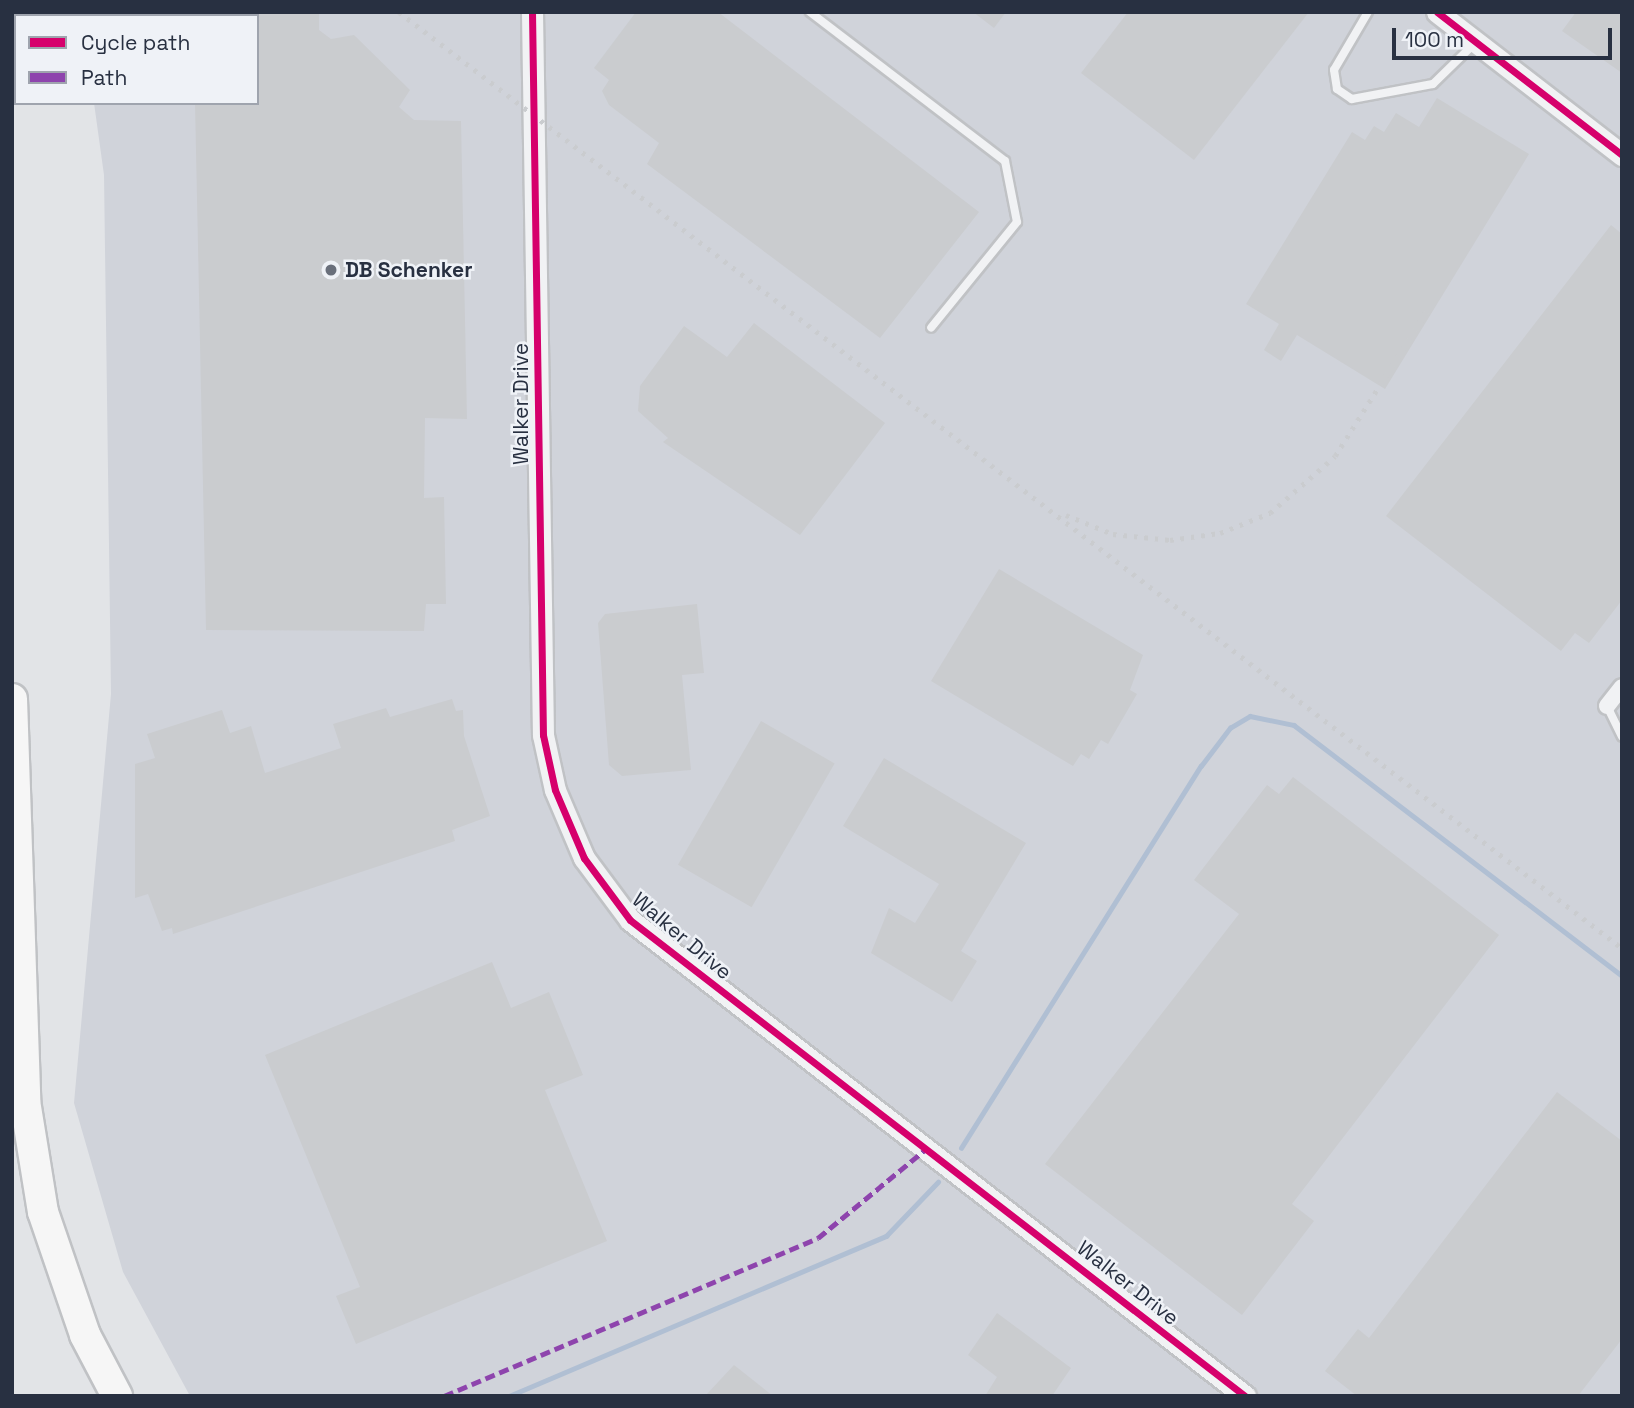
<!DOCTYPE html>
<style>
body{margin:0}
#map{position:relative;width:1634px;height:1408px;overflow:hidden;background:#e2e4e7;font-family:"Space Grotesk",sans-serif}
div>[style]{position:absolute}
.built>*{inset:0;background:#d0d3da}
.stream>*{height:4.5px;margin:-2.25px;padding:0 2.25px;transform-origin:2.25px;border-radius:2.25px;background:#b0bfd3}
.building>*{inset:0;background:#cacccf;transform-origin:0 0}
.roads{filter:drop-shadow(2px 0 #c0c2c5) drop-shadow(-2px 0 #c0c2c5) drop-shadow(0 2px #c0c2c5) drop-shadow(0 -2px #c0c2c5)}
.service>*{height:8px;margin:-4px;padding:0 4px;transform-origin:4px;border-radius:4px;background:#f1f2f4}
.minor>*{height:16px;margin:-8px;padding:0 8px;transform-origin:8px;border-radius:8px;background:#f1f2f4}
.tertiary>*{height:21px;margin:-10.5px;padding:0 10.5px;transform-origin:10.5px;border-radius:10.5px;background:#f1f2f4}
.motorway>*{height:30px;margin:-15px;padding:0 15px;transform-origin:15px;border-radius:15px;background:#f6f6f6}
.rail>*{height:4.5px;margin-top:-2.25px;transform-origin:0;background:repeating-linear-gradient(90deg,#cacccf 0 3.5px,transparent 0 10.5px)}
.quiet>*{height:5px;margin-top:-2.5px;transform-origin:0;background:repeating-linear-gradient(90deg,#8e44ad 0 10px,transparent 0 15px)}
.cycleway>*{height:7px;margin:-3.5px;padding:0 3.5px;transform-origin:3.5px;border-radius:3.5px;background:#d6006c}
.dots>*{width:19px;height:19px;translate:-50% -50%;box-sizing:border-box;border:4px solid #eff2f7;border-radius:50%}
span{translate:-50% -50%;white-space:nowrap;text-align:center;line-height:1.15;-webkit-text-stroke:5px #eff2f7;paint-order:stroke}
.poi-label{font-size:21px;color:#283041;font-weight:700}
.left{translate:0 -50%;text-align:left}
.street-label{font-size:21px;color:#283041}
.frame{position:absolute;inset:0;border:14px solid #283041;pointer-events:none}
.legend{position:absolute;left:14px;top:14px;width:245px;height:91px;box-sizing:border-box;background:#eff2f7;border:2px solid #9fa4ae;margin:0;padding:9px 12px;list-style:none;font-size:21px;color:#283041}
.legend li{display:flex;align-items:center;gap:14px;height:35px}
.legend b{width:35px;border:2px solid #9fa4ae}
.scale{position:absolute;left:1392px;top:28px;width:220px;height:32px;box-sizing:border-box;border:4px solid #283041;border-top:0;padding-left:9px;font-size:21px;line-height:24px;white-space:nowrap;color:#283041;-webkit-text-stroke:5px #eff2f7;paint-order:stroke}
</style>
<div id="map">
<div class="built">
<i style="clip-path:polygon(82px 12px,1622px 12px,1622px 1396px,190px 1396px,123px 1272px,74px 1103px,111px 694px,104px 175px,94px 103px,257px 103px,257px 16px)"></i>
</div>
<div class="stream">
<i style="left:961px;top:1148px;width:451px;rotate:-57.9deg"></i>
<i style="left:1201px;top:766px;width:48px;rotate:-52.7deg"></i>
<i style="left:1230px;top:728px;width:23px;rotate:-31deg"></i>
<i style="left:1250px;top:716px;width:45px;rotate:11.6deg"></i>
<i style="left:1294px;top:725px;width:413px;rotate:37.4deg"></i>
<i style="left:509px;top:1396px;width:410px;rotate:-23deg"></i>
<i style="left:886px;top:1236px;width:75px;rotate:-46.1deg"></i>
</div>
<div class="building">
<i style="clip-path:polygon(257px 12px,319px 12px,319px 30px,331px 39px,354px 35px,410px 90px,399px 107px,414px 120px,461px 121px,467px 419px,425px 418px,424px 498px,444px 497px,446px 604px,426px 604px,424px 631px,206px 630px,195px 103px,257px 103px)"></i>
<i style="clip-path:polygon(636px 12px,718px 12px,979px 212px,880px 338px,647px 164px,659px 143px,609px 105px,602px 91px,609px 80px,594px 68px)"></i>
<i style="clip-path:polygon(973px 12px,1006px 12px,994px 28px)"></i>
<i style="clip-path:polygon(1128px 12px,1309px 12px,1194px 160px,1081px 73px)"></i>
<i style="clip-path:polygon(1576px 12px,1622px 12px,1622px 73px,1562px 31px)"></i>
<i style="clip-path:polygon(1437px 98px,1529px 154px,1385px 389px,1297px 335px,1281px 361px,1264px 350px,1279px 324px,1246px 304px,1352px 132px,1365px 140px,1374px 126px,1384px 132px,1396px 113px,1419px 127px)"></i>
<i style="clip-path:polygon(1611px 225px,1622px 234px,1622px 600px,1589px 643px,1575px 633px,1561px 651px,1386px 516px)"></i>
<i style="clip-path:polygon(754px 323px,885px 423px,800px 535px,663px 442px,668px 438px,638px 411px,640px 386px,684px 326px,727px 357px)"></i>
<i style="clip-path:polygon(999px 569px,1143px 655px,1130px 690px,1137px 694px,1108px 744px,1101px 740px,1089px 759px,1081px 754px,1073px 766px,931px 681px)"></i>
<i style="clip-path:polygon(697px 604px,704px 673px,682px 675px,691px 770px,622px 776px,609px 765px,598px 623px,605px 614px)"></i>
<i style="clip-path:polygon(452px 699px,456px 711px,463px 710px,464px 736px,490px 816px,452px 830px,455px 841px,173px 934px,172px 928px,162px 931px,148px 894px,135px 898px,135px 764px,155px 758px,147px 734px,222px 710px,230px 733px,251px 726px,265px 773px,341px 748px,333px 724px,386px 708px,390px 717px)"></i>
<i style="left:761px;top:721px;width:85px;height:166px;rotate:30deg"></i>
<i style="clip-path:polygon(884px 758px,1026px 843px,961px 951px,977px 961px,952px 1002px,871px 953px,889px 908px,915px 923px,939px 884px,843px 826px)"></i>
<i style="clip-path:polygon(1293px 777px,1499px 935px,1292px 1204px,1314px 1221px,1242px 1315px,1045px 1164px,1239px 914px,1194px 880px,1267px 785px,1279px 794px)"></i>
<i style="clip-path:polygon(492px 962px,511px 1008px,549px 992px,583px 1075px,545px 1090px,607px 1241px,356px 1344px,336px 1296px,360px 1287px,265px 1055px)"></i>
<i style="clip-path:polygon(1557px 1092px,1622px 1141px,1622px 1339px,1578px 1396px,1357px 1396px,1325px 1371px,1358px 1329px,1369px 1338px)"></i>
<i style="clip-path:polygon(997px 1313px,1071px 1368px,1052px 1396px,985px 1396px,997px 1377px,968px 1355px)"></i>
<i style="clip-path:polygon(734px 1365px,773px 1396px,705px 1396px)"></i>
</div>
<div class="roads">
<div class="service">
<i style="left:810px;top:12px;width:245px;rotate:37.4deg"></i>
<i style="left:1005px;top:161px;width:62px;rotate:78.9deg"></i>
<i style="left:1017px;top:222px;width:136px;rotate:129.1deg"></i>
<i style="left:1368px;top:12px;width:67px;rotate:120.4deg"></i>
<i style="left:1334px;top:70px;width:19px;rotate:81deg"></i>
<i style="left:1337px;top:89px;width:18px;rotate:34deg"></i>
<i style="left:1352px;top:99px;width:82px;rotate:-10.5deg"></i>
<i style="left:1433px;top:84px;width:57px;rotate:-44.3deg"></i>
<i style="left:1607px;top:706px;width:34px;rotate:64deg"></i>
</div>
<div class="minor">
<i style="left:1607px;top:706px;width:24px;rotate:-52deg"></i>
</div>
<div class="tertiary">
<i style="left:532px;top:12px;width:723px;rotate:89.13deg"></i>
<i style="left:543px;top:735px;width:56px;rotate:77.7deg"></i>
<i style="left:555px;top:790px;width:74px;rotate:66.9deg"></i>
<i style="left:584px;top:858px;width:77px;rotate:53.4deg"></i>
<i style="left:630px;top:920px;width:778px;rotate:37.74deg"></i>
<i style="left:1437px;top:12px;width:234px;rotate:37.7deg"></i>
</div>
<div class="motorway">
<i style="left:12px;top:699px;width:402px;rotate:88.1deg"></i>
<i style="left:25px;top:1101px;width:112px;rotate:80.8deg"></i>
<i style="left:43px;top:1212px;width:130px;rotate:71.1deg"></i>
<i style="left:85px;top:1335px;width:69px;rotate:62.3deg"></i>
</div>
</div>
<div class="rail">
<i style="left:399px;top:12px;width:1540px;rotate:37.43deg"></i>
<i style="left:1066px;top:515px;width:51px;rotate:22deg"></i>
<i style="left:1113px;top:534px;width:57px;rotate:6deg"></i>
<i style="left:1170px;top:540px;width:50px;rotate:-8deg"></i>
<i style="left:1220px;top:533px;width:54px;rotate:-21.8deg"></i>
<i style="left:1270px;top:513px;width:86px;rotate:-41.2deg"></i>
<i style="left:1335px;top:456px;width:178px;rotate:-57.7deg"></i>
</div>
<div class="quiet">
<i style="left:444px;top:1396px;width:406px;rotate:-22.9deg"></i>
<i style="left:818px;top:1238px;width:141px;rotate:-39.5deg"></i>
</div>
<div class="cycleway">
<i style="left:532px;top:12px;width:723px;rotate:89.13deg"></i>
<i style="left:543px;top:735px;width:56px;rotate:77.7deg"></i>
<i style="left:555px;top:790px;width:74px;rotate:66.9deg"></i>
<i style="left:584px;top:858px;width:77px;rotate:53.4deg"></i>
<i style="left:630px;top:920px;width:778px;rotate:37.74deg"></i>
<i style="left:1437px;top:12px;width:234px;rotate:37.7deg"></i>
</div>
<div class="dots">
<i style="left:331px;top:270px;background:#696f7b"></i>
</div>
<div class="poi-label">
<span class="left" style="left:345px;top:270px">DB Schenker</span>
</div>
<div class="street-label">
<span style="left:521px;top:404px;rotate:-90deg">Walker Drive</span>
<span style="left:682px;top:936px;rotate:40deg">Walker Drive</span>
<span style="left:1128px;top:1283px;rotate:38deg">Walker Drive</span>
</div>
<div class="frame"></div>
<ul class="legend">
<li><b style="height:9px;background:#d6006c"></b>Cycle path</li>
<li><b style="height:9px;background:#8e44ad"></b>Path</li>
</ul>
<div class="scale">100 m</div>
</div>
